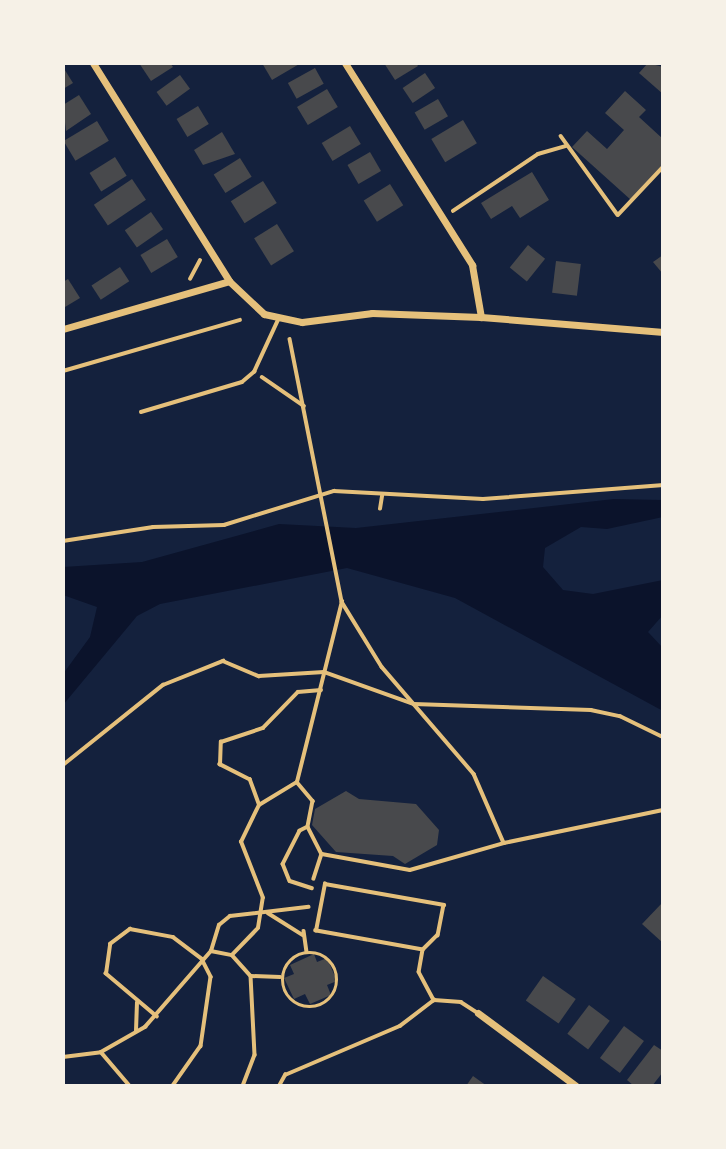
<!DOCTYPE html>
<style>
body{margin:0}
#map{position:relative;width:726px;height:1149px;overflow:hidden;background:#14213d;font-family:"Source Sans 3",sans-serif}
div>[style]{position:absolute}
.water>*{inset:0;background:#0b132b}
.building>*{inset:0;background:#48494c;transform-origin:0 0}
.path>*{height:3.5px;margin:-1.75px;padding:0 1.75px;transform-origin:1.75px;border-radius:1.75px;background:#e5c07b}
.path>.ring{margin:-1.75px;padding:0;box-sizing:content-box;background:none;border:3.5px solid #e5c07b;border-radius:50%}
.service>*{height:3.5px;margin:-1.75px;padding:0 1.75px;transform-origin:1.75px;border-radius:1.75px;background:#e5c07b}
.minor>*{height:7px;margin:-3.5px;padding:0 3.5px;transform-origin:3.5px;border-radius:3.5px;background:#e5c07b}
span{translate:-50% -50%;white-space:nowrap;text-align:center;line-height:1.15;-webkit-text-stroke:6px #f6f1e7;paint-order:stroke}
.frame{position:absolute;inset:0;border:65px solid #f6f1e7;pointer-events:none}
</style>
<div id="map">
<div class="water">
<i style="clip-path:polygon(614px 499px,663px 500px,663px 517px,607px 529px,581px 527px,545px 548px,543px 567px,563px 590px,593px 594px,663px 580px,663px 615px,648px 632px,663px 648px,663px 711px,455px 598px,347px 568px,160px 604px,137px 616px,63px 705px,63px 674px,90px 637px,97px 607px,63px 595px,63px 567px,142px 562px,279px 524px,356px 528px)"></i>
</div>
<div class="building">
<i style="clip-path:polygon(139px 63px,170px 63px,173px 67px,151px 81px)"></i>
<i style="clip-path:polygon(262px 63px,301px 63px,272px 80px)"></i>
<i style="clip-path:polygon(384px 63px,416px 63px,418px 66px,395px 80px)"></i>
<i style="clip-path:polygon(648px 63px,663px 67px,663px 94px,639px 73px)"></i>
<i style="clip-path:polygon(63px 67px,73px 83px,63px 89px)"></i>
<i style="left:315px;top:68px;width:18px;height:31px;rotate:61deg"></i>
<i style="left:425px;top:73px;width:18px;height:27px;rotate:56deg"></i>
<i style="left:180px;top:75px;width:17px;height:29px;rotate:54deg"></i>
<i style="left:327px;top:89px;width:21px;height:35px;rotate:59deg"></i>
<i style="clip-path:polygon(625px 91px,646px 110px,639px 117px,663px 139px,663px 165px,631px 200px,572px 147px,587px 131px,607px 149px,624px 130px,605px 113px)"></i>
<i style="clip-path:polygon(79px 95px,91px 114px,66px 131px,63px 105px)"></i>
<i style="left:438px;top:99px;width:20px;height:27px;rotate:60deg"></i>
<i style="left:198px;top:106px;width:21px;height:25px;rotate:59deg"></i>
<i style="left:463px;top:120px;width:27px;height:37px;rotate:59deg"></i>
<i style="left:97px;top:121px;width:23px;height:39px;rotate:59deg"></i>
<i style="left:350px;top:126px;width:21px;height:33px;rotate:59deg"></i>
<i style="clip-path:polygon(222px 132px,235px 154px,203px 165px,194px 150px)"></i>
<i style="left:370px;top:152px;width:22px;height:26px;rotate:60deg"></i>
<i style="left:115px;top:157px;width:22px;height:30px;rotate:58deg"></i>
<i style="left:240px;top:158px;width:22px;height:31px;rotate:58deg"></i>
<i style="clip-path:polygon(532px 172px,549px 200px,520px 218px,512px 206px,491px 219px,481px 203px)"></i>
<i style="left:132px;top:179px;width:25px;height:46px;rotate:56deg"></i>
<i style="left:263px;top:181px;width:26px;height:38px;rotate:58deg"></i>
<i style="left:390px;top:184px;width:25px;height:31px;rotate:58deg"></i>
<i style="left:151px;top:212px;width:21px;height:32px;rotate:55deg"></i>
<i style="left:277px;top:224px;width:32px;height:27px;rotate:58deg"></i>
<i style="left:167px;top:239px;width:21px;height:31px;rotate:59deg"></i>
<i style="left:528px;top:245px;width:22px;height:29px;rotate:39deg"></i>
<i style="clip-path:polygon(663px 255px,663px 274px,653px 262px)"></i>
<i style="left:556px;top:261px;width:25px;height:32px;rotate:7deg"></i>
<i style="left:120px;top:267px;width:17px;height:34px;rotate:57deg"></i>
<i style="clip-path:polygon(68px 279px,80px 298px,65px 307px,63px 282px)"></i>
<i style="clip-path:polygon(346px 791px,359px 799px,416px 804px,439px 830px,437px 845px,405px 864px,393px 856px,336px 852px,312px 825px,315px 809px)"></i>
<i style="clip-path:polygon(663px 902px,663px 943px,642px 924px)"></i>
<i style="clip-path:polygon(314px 954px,317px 962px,327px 958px,337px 981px,327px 985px,331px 995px,310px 1004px,305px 994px,294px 999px,284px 978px,294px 974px,290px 965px)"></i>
<i style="left:543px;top:976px;width:40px;height:30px;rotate:35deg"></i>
<i style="left:589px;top:1005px;width:26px;height:36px;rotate:37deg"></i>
<i style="left:624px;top:1026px;width:25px;height:40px;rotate:37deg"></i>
<i style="clip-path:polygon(654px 1045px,663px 1051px,663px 1072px,652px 1086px,634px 1086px,627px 1080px)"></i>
<i style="clip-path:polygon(473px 1076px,487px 1086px,466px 1086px)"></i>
</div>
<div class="path">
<i style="left:561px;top:136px;width:97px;rotate:54.2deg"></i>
<i style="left:618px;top:215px;width:66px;rotate:-46.8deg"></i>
<i style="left:453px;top:211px;width:102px;rotate:-33.8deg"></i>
<i style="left:538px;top:154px;width:29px;rotate:-16deg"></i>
<i style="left:190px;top:279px;width:21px;rotate:-62deg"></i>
<i style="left:290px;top:339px;width:268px;rotate:78.8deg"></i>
<i style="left:342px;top:602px;width:76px;rotate:58.4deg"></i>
<i style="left:382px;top:667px;width:141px;rotate:49.3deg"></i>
<i style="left:474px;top:774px;width:75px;rotate:66.5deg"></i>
<i style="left:63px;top:371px;width:184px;rotate:-16.1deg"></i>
<i style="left:262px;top:377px;width:51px;rotate:34.6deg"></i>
<i style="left:380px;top:509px;width:13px;rotate:-81deg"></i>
<i style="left:63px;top:541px;width:91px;rotate:-8.8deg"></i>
<i style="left:153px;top:527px;width:71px;rotate:-1.6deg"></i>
<i style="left:224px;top:525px;width:115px;rotate:-17.2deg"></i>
<i style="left:334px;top:491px;width:149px;rotate:3.1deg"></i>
<i style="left:483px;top:499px;width:181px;rotate:-4.4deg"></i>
<i style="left:63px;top:765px;width:128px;rotate:-38.7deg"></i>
<i style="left:163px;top:685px;width:65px;rotate:-21.8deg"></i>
<i style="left:223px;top:661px;width:39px;rotate:23deg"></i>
<i style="left:259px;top:676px;width:65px;rotate:-3.5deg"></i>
<i style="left:324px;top:672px;width:96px;rotate:19.6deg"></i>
<i style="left:414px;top:704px;width:177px;rotate:1.9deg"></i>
<i style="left:591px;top:710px;width:30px;rotate:12deg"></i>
<i style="left:620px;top:716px;width:48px;rotate:26deg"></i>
<i style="left:297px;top:782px;width:186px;rotate:-76deg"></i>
<i style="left:297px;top:782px;width:25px;rotate:50deg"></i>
<i style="left:313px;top:801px;width:25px;rotate:101deg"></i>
<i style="left:259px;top:805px;width:27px;rotate:-110deg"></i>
<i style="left:250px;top:780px;width:34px;rotate:-153deg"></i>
<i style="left:220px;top:765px;width:23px;rotate:-88deg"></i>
<i style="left:221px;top:742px;width:44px;rotate:-18.4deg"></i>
<i style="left:263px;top:728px;width:50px;rotate:-45.8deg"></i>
<i style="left:298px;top:692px;width:23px;rotate:-5deg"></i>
<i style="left:308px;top:827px;width:30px;rotate:63deg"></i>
<i style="left:322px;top:854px;width:26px;rotate:108deg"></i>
<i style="left:308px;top:827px;width:9px;rotate:153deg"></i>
<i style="left:300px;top:831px;width:37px;rotate:117deg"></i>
<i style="left:283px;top:864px;width:18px;rotate:68deg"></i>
<i style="left:290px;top:881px;width:23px;rotate:18deg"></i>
<i style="left:322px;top:854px;width:89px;rotate:10.3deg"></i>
<i style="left:410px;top:870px;width:98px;rotate:-16deg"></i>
<i style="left:504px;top:843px;width:162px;rotate:-11.7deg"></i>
<i style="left:268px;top:913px;width:41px;rotate:32.2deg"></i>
<i style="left:304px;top:931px;width:21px;rotate:82deg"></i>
<i style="left:211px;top:951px;width:21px;rotate:11deg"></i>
<i style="left:232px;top:955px;width:37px;rotate:-46deg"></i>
<i style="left:258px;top:928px;width:30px;rotate:-81deg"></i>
<i style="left:263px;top:898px;width:60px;rotate:-111.4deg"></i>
<i style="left:241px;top:842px;width:41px;rotate:-64.1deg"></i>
<i style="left:259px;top:805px;width:44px;rotate:-31.2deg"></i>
<i class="ring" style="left:283px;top:953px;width:50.5px;height:50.5px"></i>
<i style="left:232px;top:955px;width:28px;rotate:48deg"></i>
<i style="left:251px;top:976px;width:79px;rotate:87.1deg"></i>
<i style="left:255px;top:1055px;width:33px;rotate:111deg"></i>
<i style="left:251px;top:976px;width:29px;rotate:2deg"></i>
<i style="left:157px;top:1017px;width:67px;rotate:-139.9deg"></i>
<i style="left:106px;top:974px;width:30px;rotate:-82deg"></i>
<i style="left:110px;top:944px;width:25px;rotate:-37deg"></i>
<i style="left:130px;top:929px;width:44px;rotate:10.5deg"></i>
<i style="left:173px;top:937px;width:36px;rotate:37deg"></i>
<i style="left:202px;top:959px;width:20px;rotate:63deg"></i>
<i style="left:211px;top:977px;width:70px;rotate:98.2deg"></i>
<i style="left:201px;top:1046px;width:49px;rotate:125deg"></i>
<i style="left:136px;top:1031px;width:28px;rotate:-88deg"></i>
<i style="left:101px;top:1052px;width:45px;rotate:49.5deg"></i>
<i style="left:63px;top:1057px;width:38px;rotate:-7deg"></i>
<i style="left:101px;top:1052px;width:51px;rotate:-29.6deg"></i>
<i style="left:145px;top:1027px;width:101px;rotate:-49deg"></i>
<i style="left:211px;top:951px;width:27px;rotate:-73deg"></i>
<i style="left:219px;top:925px;width:14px;rotate:-39deg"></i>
<i style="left:230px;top:916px;width:79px;rotate:-6.6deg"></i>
</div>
<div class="service">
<i style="left:141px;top:412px;width:105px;rotate:-16.5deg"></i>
<i style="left:242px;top:382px;width:16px;rotate:-40deg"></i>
<i style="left:254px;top:372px;width:60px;rotate:-65.2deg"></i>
<i style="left:423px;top:950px;width:109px;rotate:-169.9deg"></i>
<i style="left:316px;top:931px;width:48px;rotate:-79.2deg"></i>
<i style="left:325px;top:884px;width:121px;rotate:10deg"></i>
<i style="left:444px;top:905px;width:31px;rotate:101deg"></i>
<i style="left:438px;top:935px;width:21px;rotate:135deg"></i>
<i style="left:423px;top:950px;width:22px;rotate:100deg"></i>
<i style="left:419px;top:972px;width:32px;rotate:62deg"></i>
<i style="left:279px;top:1086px;width:13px;rotate:-61deg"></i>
<i style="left:285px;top:1075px;width:125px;rotate:-23.1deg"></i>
<i style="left:400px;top:1026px;width:43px;rotate:-37.4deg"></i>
<i style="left:434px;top:1000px;width:27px;rotate:4deg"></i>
<i style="left:461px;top:1002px;width:20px;rotate:33deg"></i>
</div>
<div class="minor">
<i style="left:93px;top:63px;width:257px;rotate:58deg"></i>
<i style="left:229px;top:281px;width:48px;rotate:43.3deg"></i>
<i style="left:264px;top:314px;width:39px;rotate:12deg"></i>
<i style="left:302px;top:322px;width:71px;rotate:-7.3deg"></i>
<i style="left:372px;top:313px;width:109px;rotate:2.1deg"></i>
<i style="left:481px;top:317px;width:183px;rotate:4.7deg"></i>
<i style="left:345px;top:63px;width:239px;rotate:57.8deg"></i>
<i style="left:472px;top:265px;width:53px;rotate:80.2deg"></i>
<i style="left:63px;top:329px;width:173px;rotate:-16.1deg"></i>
<i style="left:478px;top:1013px;width:122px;rotate:36.7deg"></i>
</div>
<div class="frame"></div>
</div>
